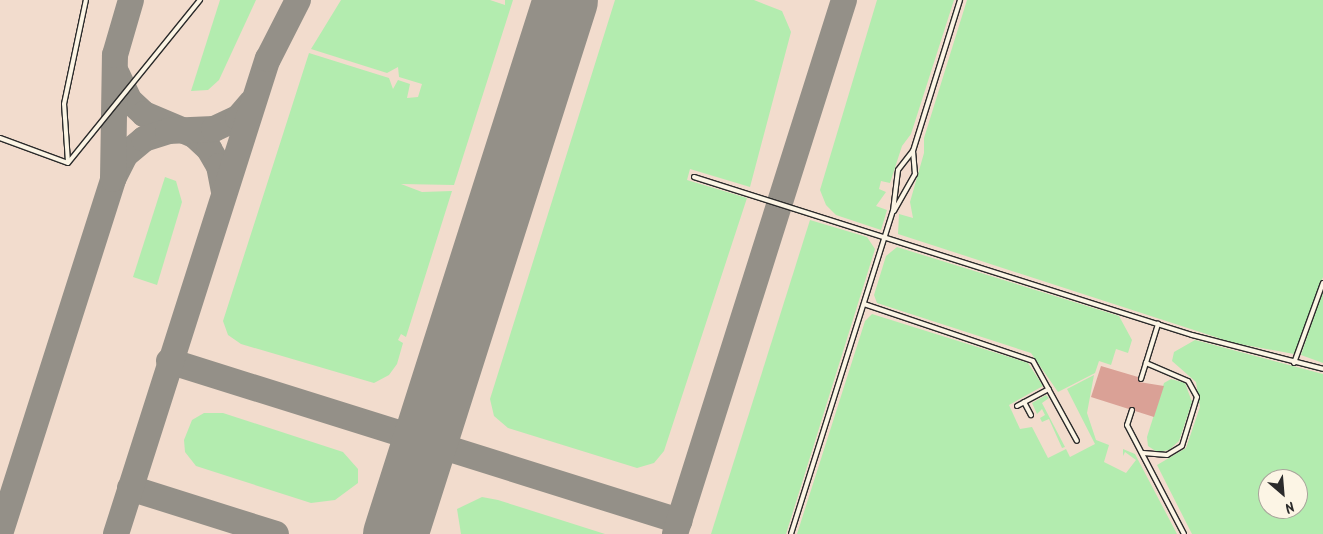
<!DOCTYPE html>
<style>
body{margin:0}
#map{position:relative;width:1323px;height:534px;overflow:hidden;background:#fcf5e5;font-family:Kalam,sans-serif}
div>[style]{position:absolute}
.built>*{inset:0;background:#f2dccd}
.green>*{inset:0;background:#b3ecaf}
.taxiway>*{height:26px;margin:-13px;padding:0 13px;transform-origin:13px;border-radius:13px;background:#949088}
.runway>*{height:65px;margin:-32.5px;padding:0 32.5px;transform-origin:32.5px;border-radius:32.5px;background:#949088}
.building>*{inset:0;background:#daa196}
.roads{filter:drop-shadow(1px 0 #2b2b2b) drop-shadow(-1px 0 #2b2b2b) drop-shadow(0 1px #2b2b2b) drop-shadow(0 -1px #2b2b2b)}
.lane>*{height:4px;margin:-2px;padding:0 2px;transform-origin:2px;border-radius:2px;background:#fcf5e5}
span{translate:-50% -50%;white-space:nowrap;text-align:center;line-height:1.15;-webkit-text-stroke:4px #fcf5e5;paint-order:stroke}
.north{position:absolute;left:1258px;top:469px;width:50px;height:50px;box-sizing:border-box;background:#fcf5e5;border:1px solid #a8a49b;border-radius:50%;rotate:153deg;font-size:14px;font-weight:700;line-height:20px;text-align:center;color:#2b2b2b}
.north::after{content:'';display:block;margin:auto;width:18px;height:22px;background:#2b2b2b;clip-path:polygon(50% 0,100% 100%,50% 72%,0 100%)}
</style>
<div id="map">
<div class="built">
<i style="clip-path:polygon(evenodd,0 0,1323px 0,1323px 534px,0 534px,0 0,1268px 479px,1298px 479px,1298px 509px,1268px 509px,1268px 479px)"></i>
</div>
<div class="green">
<i style="clip-path:polygon(220px 0,256px 0,219px 80px,208px 90px,191px 91px)"></i>
<i style="clip-path:polygon(341px 0,490px 0,505px 5px,505px 0,513px 0,454px 185px,401px 184px,422px 192px,452px 191px,406px 337px,401px 334px,398px 340px,403px 343px,397px 364px,389px 375px,374px 383px,241px 344px,228px 335px,223px 321px,309px 53px,389px 78px,393px 89px,398px 80px,410px 84px,407px 98px,418px 97px,422px 84px,399px 77px,398px 67px,387px 73px,311px 49px)"></i>
<i style="clip-path:polygon(615px 0,754px 0,782px 11px,791px 32px,750px 187px,690px 169px,687px 180px,747px 198px,664px 451px,654px 463px,637px 468px,508px 428px,494px 416px,490px 399px)"></i>
<i style="clip-path:polygon(877px 0,954px 0,911px 134px,902px 146px,890px 183px,881px 181px,879px 189px,886px 192px,876px 206px,887px 210px,881px 230px,836px 215px,826px 205px,820px 190px)"></i>
<i style="clip-path:polygon(967px 0,1323px 0,1323px 277px,1294px 354px,1234px 343px,898px 234px,899px 214px,913px 218px,910px 202px,924px 153px,924px 138px)"></i>
<i style="clip-path:polygon(165px 177px,176px 181px,182px 202px,157px 285px,133px 277px)"></i>
<i style="clip-path:polygon(810px 220px,867px 237px,875px 249px,786px 534px,711px 534px)"></i>
<i style="clip-path:polygon(897px 247px,1119px 316px,1132px 340px,1128px 353px,1116px 349px,1111px 365px,1099px 361px,1095px 373px,1058px 392px,1031px 353px,877px 303px,874px 295px,886px 256px)"></i>
<i style="clip-path:polygon(1323px 289px,1323px 363px,1301px 355px)"></i>
<i style="clip-path:polygon(872px 314px,1028px 363px,1043px 386px,1009px 405px,1020px 429px,1032px 427px,1048px 458px,1066px 449px,1070px 457px,1095px 444px,1067px 389px,1094px 375px,1087px 413px,1096px 440px,1109px 445px,1104px 462px,1126px 473px,1136px 460px,1125px 452px,1123px 456px,1123px 449px,1135px 454px,1177px 534px,797px 534px,865px 321px)"></i>
<i style="clip-path:polygon(evenodd,1195px 340px,1323px 374px,1323px 534px,1192px 534px,1157px 465px,1186px 448px,1200px 407px,1196px 382px,1172px 361px,1174px 352px,1195px 340px,1268px 479px,1298px 479px,1298px 509px,1268px 509px,1268px 479px)"></i>
<i style="clip-path:polygon(1171px 379px,1185px 383px,1192px 402px,1179px 441px,1169px 450px,1157px 452px,1148px 446px,1147px 437px,1164px 383px)"></i>
<i style="clip-path:polygon(1046px 395px,1049px 398px,1042px 403px,1065px 447px,1062px 448px,1049px 419px,1042px 422px,1040px 418px,1045px 415px,1042px 409px,1037px 414px,1032px 403px)"></i>
<i style="clip-path:polygon(204px 413px,223px 413px,343px 452px,358px 469px,358px 483px,335px 500px,311px 503px,196px 466px,185px 452px,184px 440px,192px 420px)"></i>
<i style="clip-path:polygon(482px 497px,498px 500px,605px 534px,461px 534px,457px 509px)"></i>
</div>
<div class="taxiway">
<i style="left:117px;top:74px;width:29px;rotate:65deg"></i>
<i style="left:129px;top:100px;width:21px;rotate:43deg"></i>
<i style="left:144px;top:114px;width:54px;rotate:22.8deg"></i>
<i style="left:194px;top:135px;width:21px;rotate:43deg"></i>
<i style="left:209px;top:149px;width:20px;rotate:60deg"></i>
<i style="left:219px;top:166px;width:26px;rotate:79deg"></i>
<i style="left:113px;top:179px;width:27px;rotate:-63deg"></i>
<i style="left:125px;top:155px;width:25px;rotate:-40deg"></i>
<i style="left:144px;top:139px;width:25px;rotate:-18deg"></i>
<i style="left:168px;top:131px;width:46px;rotate:-2.5deg"></i>
<i style="left:214px;top:129px;width:26px;rotate:-25deg"></i>
<i style="left:238px;top:118px;width:21px;rotate:-49deg"></i>
<i style="left:169px;top:361px;width:535px;rotate:17.42deg"></i>
<i style="left:130px;top:488px;width:153px;rotate:17.5deg"></i>
<i style="left:0;top:534px;width:373px;rotate:-72.3deg"></i>
<i style="left:113px;top:179px;width:124px;rotate:-89.1deg"></i>
<i style="left:115px;top:55px;width:57px;rotate:-73.8deg"></i>
<i style="left:116px;top:534px;width:499px;rotate:-72.3deg"></i>
<i style="left:268px;top:59px;width:66px;rotate:-63deg"></i>
<i style="left:675px;top:534px;width:560px;rotate:-72.44deg"></i>
</div>
<div class="runway">
<i style="left:395px;top:534px;width:560px;rotate:-72.34deg"></i>
</div>
<div class="building">
<i style="clip-path:polygon(1101px 366px,1138px 377px,1139px 382px,1164px 386px,1154px 417px,1091px 397px)"></i>
</div>
<div class="roads">
<div class="lane">
<i style="left:0;top:138px;width:72px;rotate:20.2deg"></i>
<i style="left:68px;top:162px;width:58px;rotate:-93.9deg"></i>
<i style="left:64px;top:104px;width:106px;rotate:-78.1deg"></i>
<i style="left:68px;top:163px;width:210px;rotate:-51deg"></i>
<i style="left:694px;top:177px;width:522px;rotate:17.6deg"></i>
<i style="left:1192px;top:335px;width:135px;rotate:14.5deg"></i>
<i style="left:894px;top:211px;width:43px;rotate:-60.4deg"></i>
<i style="left:915px;top:174px;width:23px;rotate:-95deg"></i>
<i style="left:864px;top:304px;width:178px;rotate:18.6deg"></i>
<i style="left:1033px;top:361px;width:91px;rotate:61.2deg"></i>
<i style="left:1294px;top:363px;width:85px;rotate:-70.1deg"></i>
<i style="left:1141px;top:379px;width:58px;rotate:-72.8deg"></i>
<i style="left:1024px;top:402px;width:15px;rotate:62deg"></i>
<i style="left:1017px;top:406px;width:36px;rotate:-28deg"></i>
<i style="left:1132px;top:410px;width:16px;rotate:108deg"></i>
<i style="left:1127px;top:425px;width:123px;rotate:62.4deg"></i>
<i style="left:1143px;top:453px;width:24px;rotate:5deg"></i>
<i style="left:1167px;top:455px;width:17px;rotate:-31deg"></i>
<i style="left:1182px;top:446px;width:51px;rotate:-73deg"></i>
<i style="left:1197px;top:397px;width:18px;rotate:-119deg"></i>
<i style="left:1188px;top:381px;width:46px;rotate:-156.8deg"></i>
<i style="left:791px;top:534px;width:339px;rotate:-72.5deg"></i>
<i style="left:893px;top:211px;width:41px;rotate:-83deg"></i>
<i style="left:898px;top:170px;width:24px;rotate:-52deg"></i>
<i style="left:913px;top:151px;width:158px;rotate:-72.7deg"></i>
</div>
</div>
<div class="north">N</div>
</div>
